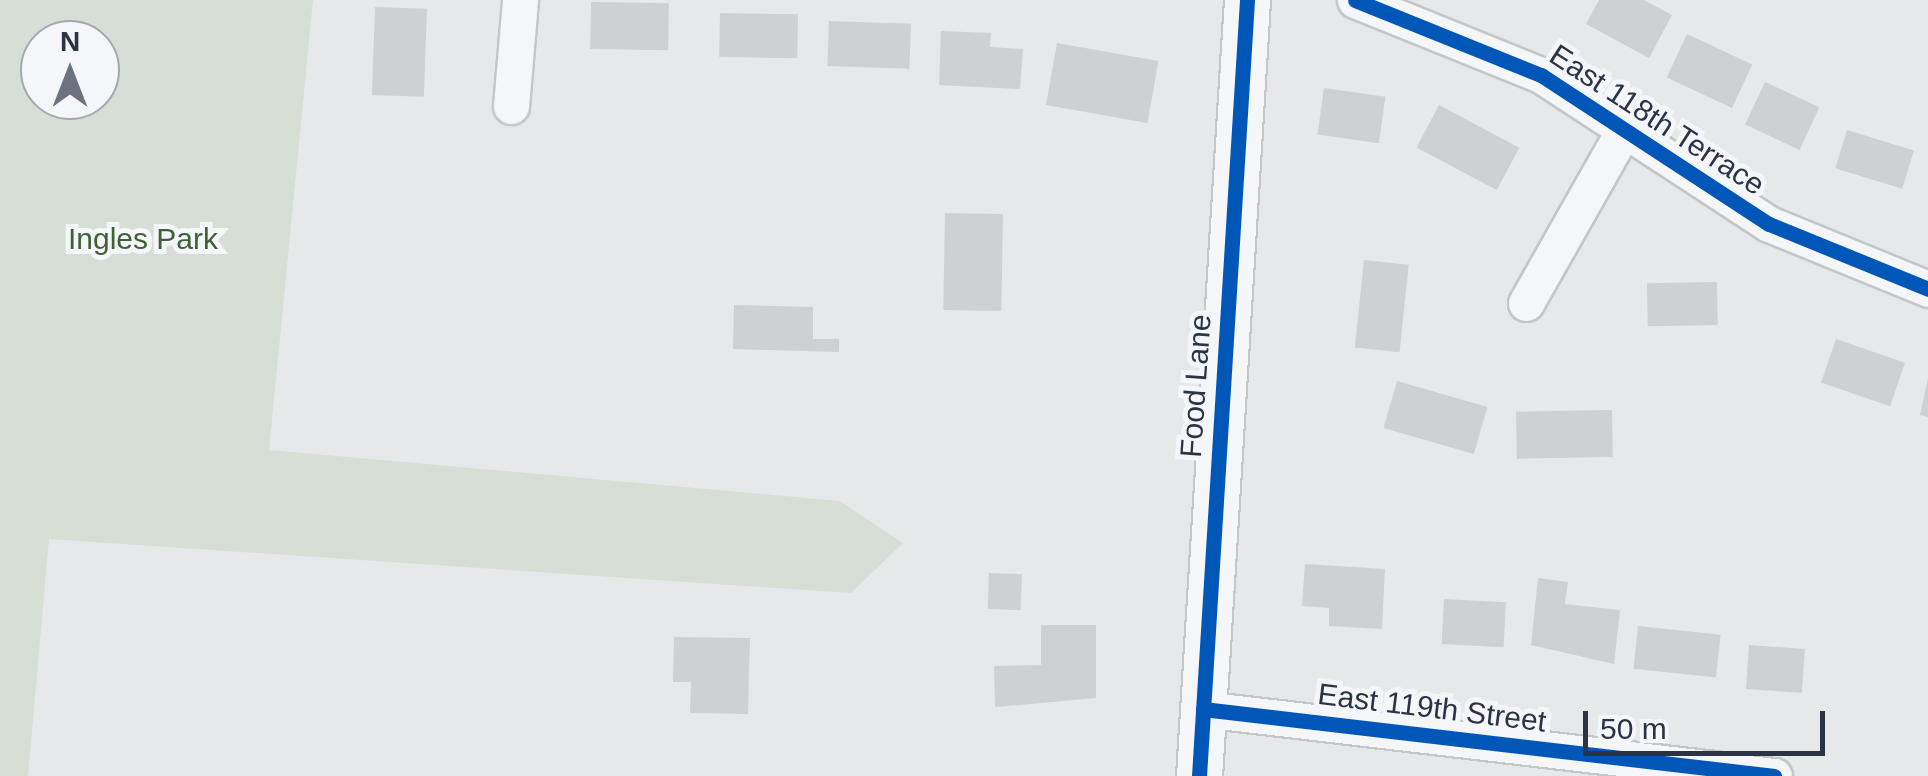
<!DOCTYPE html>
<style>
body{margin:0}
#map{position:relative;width:1928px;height:776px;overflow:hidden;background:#e6e8ea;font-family:Helvetica,sans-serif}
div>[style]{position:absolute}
.green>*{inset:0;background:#d6ded6}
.building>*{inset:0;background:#ced0d3;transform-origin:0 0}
.roads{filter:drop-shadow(2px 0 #c4c6c8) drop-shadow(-2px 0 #c4c6c8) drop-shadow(0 2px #c4c6c8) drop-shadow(0 -2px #c4c6c8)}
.minor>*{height:35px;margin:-17.5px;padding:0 17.5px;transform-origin:17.5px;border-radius:17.5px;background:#f5f6f7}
.tertiary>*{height:45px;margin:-22.5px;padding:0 22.5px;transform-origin:22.5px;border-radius:22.5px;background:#f5f6f7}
.cycleway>*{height:15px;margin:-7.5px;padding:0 7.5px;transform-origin:7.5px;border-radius:7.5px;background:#0057b8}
span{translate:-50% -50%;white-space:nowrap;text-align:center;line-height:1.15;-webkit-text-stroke:10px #f4f6f9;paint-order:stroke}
.street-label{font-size:30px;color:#2b3445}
.park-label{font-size:30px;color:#3f6138}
.north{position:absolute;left:20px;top:20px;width:100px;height:100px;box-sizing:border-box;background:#f4f6f9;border:2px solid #a4a8b1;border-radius:50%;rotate:0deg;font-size:28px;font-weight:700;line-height:40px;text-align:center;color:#2b3445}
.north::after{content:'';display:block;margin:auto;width:35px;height:45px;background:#6c737f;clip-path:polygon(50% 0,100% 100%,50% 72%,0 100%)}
.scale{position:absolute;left:1583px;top:711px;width:242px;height:45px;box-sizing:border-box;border:5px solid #2b3445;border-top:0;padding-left:12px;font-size:30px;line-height:35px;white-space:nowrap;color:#2b3445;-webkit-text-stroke:8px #f4f6f9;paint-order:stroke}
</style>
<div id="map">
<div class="green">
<i style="clip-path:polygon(evenodd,0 0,313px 0,269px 450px,840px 501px,903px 543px,851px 593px,49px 539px,28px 776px,0 776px,0 0,100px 40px,100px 100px,40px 100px,40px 40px,100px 40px)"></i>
</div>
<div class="building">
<i style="clip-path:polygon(1599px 0,1644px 0,1672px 15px,1649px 58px,1586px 24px)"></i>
<i style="left:591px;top:2px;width:78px;height:47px;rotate:1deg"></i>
<i style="left:375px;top:7px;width:52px;height:88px;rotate:2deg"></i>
<i style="left:720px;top:13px;width:78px;height:44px;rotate:1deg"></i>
<i style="left:829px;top:21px;width:82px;height:45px;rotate:2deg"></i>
<i style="clip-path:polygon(941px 31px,991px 33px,990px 47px,1023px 49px,1020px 89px,939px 85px)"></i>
<i style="left:1687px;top:34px;width:72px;height:48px;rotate:25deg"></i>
<i style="left:1057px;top:43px;width:103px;height:63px;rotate:10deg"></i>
<i style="left:1765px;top:82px;width:60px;height:47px;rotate:25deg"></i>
<i style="left:1324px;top:88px;width:62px;height:47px;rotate:8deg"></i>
<i style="left:1439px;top:105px;width:91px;height:48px;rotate:28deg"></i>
<i style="left:1847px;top:130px;width:70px;height:40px;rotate:17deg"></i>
<i style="left:945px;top:213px;width:58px;height:97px;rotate:1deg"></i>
<i style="left:1364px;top:260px;width:45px;height:88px;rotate:6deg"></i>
<i style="left:1717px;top:282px;width:43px;height:70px;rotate:89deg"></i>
<i style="clip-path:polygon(734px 305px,813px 307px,813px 339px,839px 339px,839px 352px,733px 349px)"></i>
<i style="left:1836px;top:339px;width:73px;height:46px;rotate:19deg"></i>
<i style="clip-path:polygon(1928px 378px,1928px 417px,1920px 415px)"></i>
<i style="left:1397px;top:381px;width:94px;height:49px;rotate:16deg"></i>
<i style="left:1612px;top:410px;width:47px;height:96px;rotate:89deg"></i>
<i style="clip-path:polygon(1305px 564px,1385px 569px,1382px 629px,1329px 626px,1329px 608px,1302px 606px)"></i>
<i style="left:989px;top:573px;width:33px;height:36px;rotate:2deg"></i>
<i style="clip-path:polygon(1538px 578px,1568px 582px,1565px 604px,1620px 610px,1614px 664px,1531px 645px)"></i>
<i style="left:1444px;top:599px;width:62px;height:45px;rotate:3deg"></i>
<i style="clip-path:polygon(1041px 625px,1096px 625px,1096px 698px,995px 707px,994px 666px,1041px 665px)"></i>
<i style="left:1638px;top:626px;width:83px;height:43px;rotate:6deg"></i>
<i style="clip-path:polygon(674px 637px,750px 638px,748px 714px,690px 713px,691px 682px,673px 682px)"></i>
<i style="left:1749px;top:645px;width:56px;height:44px;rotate:4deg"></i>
</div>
<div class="roads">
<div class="minor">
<i style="left:1355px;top:0;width:201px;rotate:22deg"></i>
<i style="left:1541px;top:75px;width:272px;rotate:33.2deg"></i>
<i style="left:1769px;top:224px;width:172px;rotate:22.2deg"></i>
<i style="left:511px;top:106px;width:106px;rotate:-85.1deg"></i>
<i style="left:1526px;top:303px;width:199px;rotate:-60.5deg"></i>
<i style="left:1203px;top:709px;width:575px;rotate:6.69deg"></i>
</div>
<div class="tertiary">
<i style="left:1199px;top:776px;width:777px;rotate:-86.46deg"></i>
</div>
</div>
<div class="cycleway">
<i style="left:1355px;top:0;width:201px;rotate:22deg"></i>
<i style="left:1541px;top:75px;width:272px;rotate:33.2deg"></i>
<i style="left:1769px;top:224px;width:172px;rotate:22.2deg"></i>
<i style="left:1203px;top:709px;width:575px;rotate:6.69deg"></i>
<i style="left:1199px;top:776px;width:777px;rotate:-86.46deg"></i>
</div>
<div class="street-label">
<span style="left:1657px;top:120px;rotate:33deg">East 118th Terrace</span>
<span style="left:1196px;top:386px;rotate:-86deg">Food Lane</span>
<span style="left:1432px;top:708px;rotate:7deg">East 119th Street</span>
</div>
<div class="park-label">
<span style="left:143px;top:239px">Ingles Park</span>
</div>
<div class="north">N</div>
<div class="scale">50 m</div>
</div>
